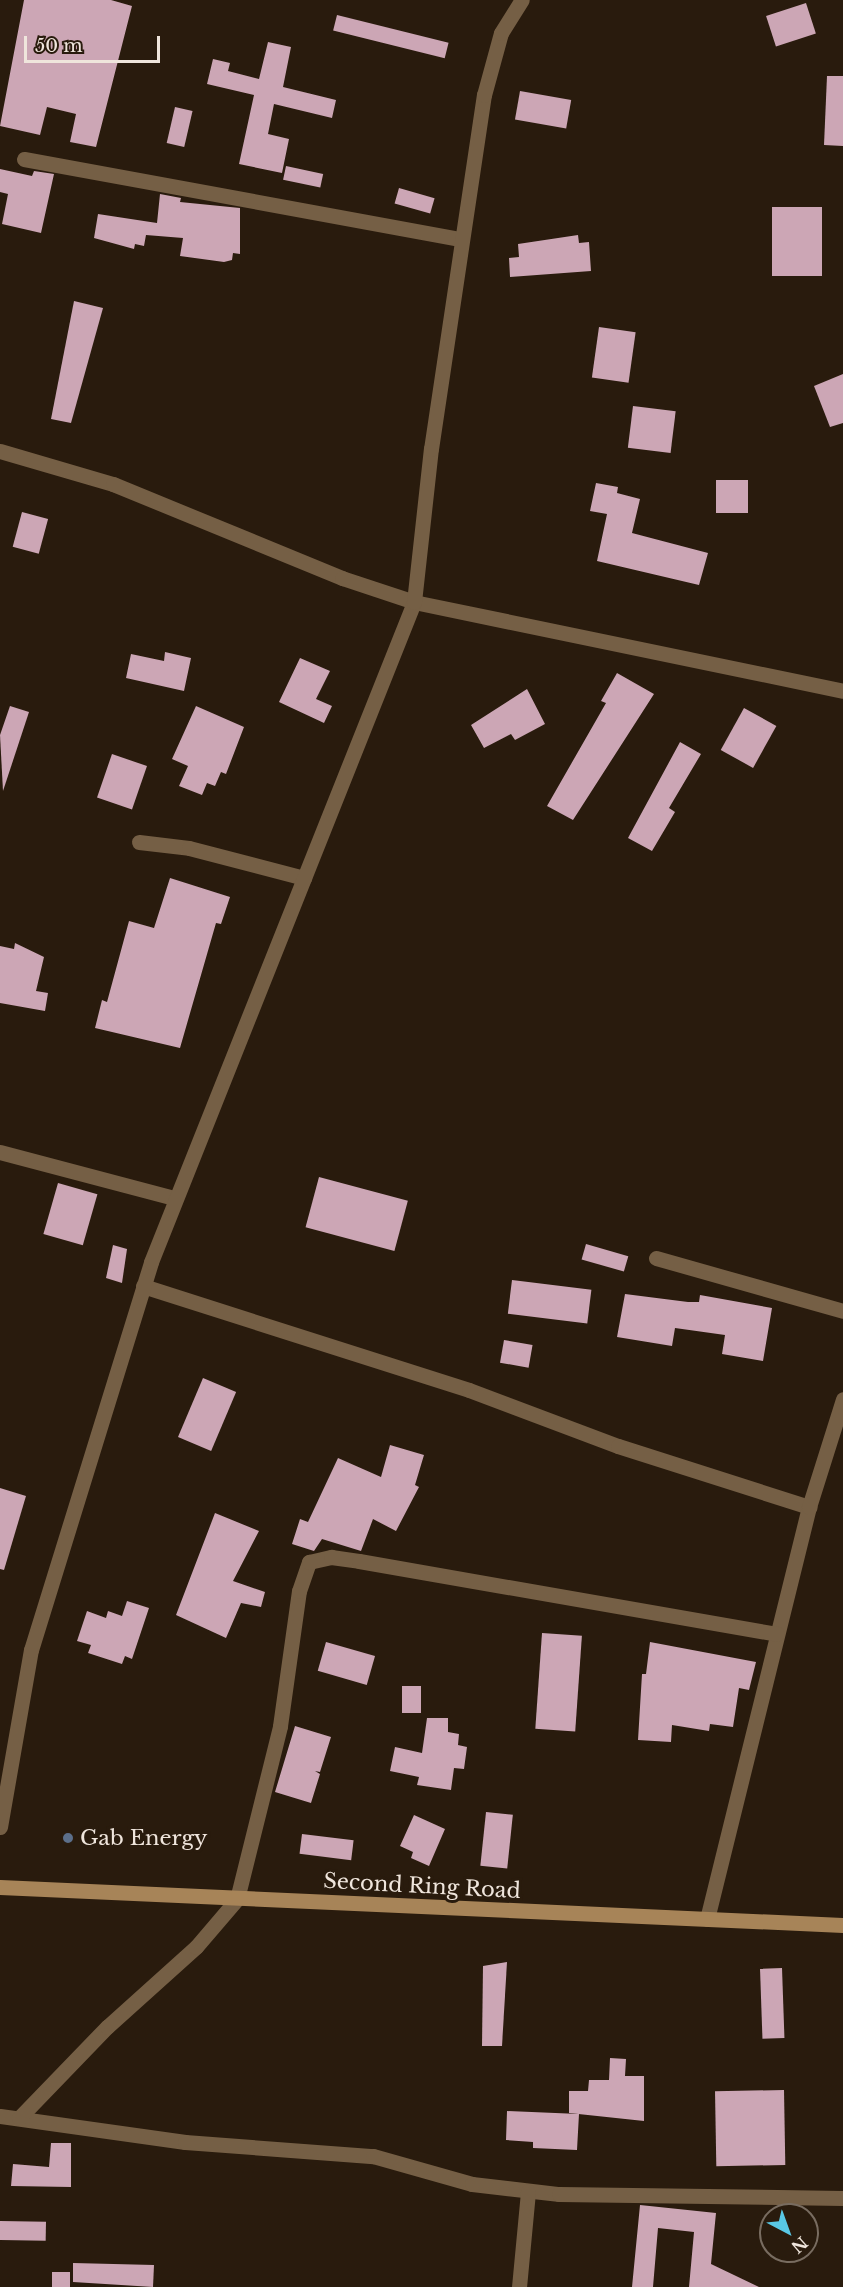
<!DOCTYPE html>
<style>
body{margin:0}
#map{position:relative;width:843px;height:2287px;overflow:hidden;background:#291b0d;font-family:"Libre Baskerville",serif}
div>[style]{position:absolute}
.building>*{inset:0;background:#cca6b5;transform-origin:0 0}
.street>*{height:15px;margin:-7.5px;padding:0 7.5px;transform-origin:7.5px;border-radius:7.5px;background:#755f45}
.secondary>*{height:15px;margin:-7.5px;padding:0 7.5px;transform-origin:7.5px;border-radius:7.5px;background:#a78458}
.dots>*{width:16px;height:16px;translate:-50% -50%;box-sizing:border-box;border:3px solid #291b0d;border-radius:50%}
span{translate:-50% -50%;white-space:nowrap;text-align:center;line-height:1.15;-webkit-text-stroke:6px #291b0d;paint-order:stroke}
.poi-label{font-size:21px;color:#efe5dc}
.left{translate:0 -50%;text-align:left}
.street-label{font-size:21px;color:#efe5dc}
.north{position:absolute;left:759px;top:2203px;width:60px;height:60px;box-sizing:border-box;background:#291b0d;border:2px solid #786c60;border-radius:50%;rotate:139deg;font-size:16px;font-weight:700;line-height:24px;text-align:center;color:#efe5dc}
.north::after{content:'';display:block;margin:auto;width:21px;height:27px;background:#59c8e5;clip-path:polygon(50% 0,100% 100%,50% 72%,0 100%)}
.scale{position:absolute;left:24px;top:36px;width:136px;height:27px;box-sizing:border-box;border:3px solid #efe5dc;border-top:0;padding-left:8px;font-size:18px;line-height:21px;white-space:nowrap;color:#efe5dc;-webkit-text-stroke:4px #291b0d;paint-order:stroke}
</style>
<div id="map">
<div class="building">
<i style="clip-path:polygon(24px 0,111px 0,132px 6px,96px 147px,70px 142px,76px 114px,47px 107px,40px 135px,0 126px)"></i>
<i style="left:806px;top:3px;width:32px;height:42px;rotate:72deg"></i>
<i style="left:337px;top:15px;width:115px;height:16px;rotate:14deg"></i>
<i style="clip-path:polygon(268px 42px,291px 47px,283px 87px,336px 100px,332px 118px,274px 104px,268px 134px,289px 139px,282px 173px,239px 164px,254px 95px,207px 84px,213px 59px,230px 63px,228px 71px,259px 79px)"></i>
<i style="clip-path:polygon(827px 76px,843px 76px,843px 146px,824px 145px)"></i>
<i style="left:520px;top:91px;width:52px;height:29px;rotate:10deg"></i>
<i style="left:175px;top:107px;width:18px;height:37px;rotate:13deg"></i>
<i style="left:286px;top:166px;width:38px;height:14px;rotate:12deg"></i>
<i style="clip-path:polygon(0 169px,32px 176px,34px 171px,54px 174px,41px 233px,2px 224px,8px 194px,0 192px)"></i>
<i style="left:399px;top:188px;width:37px;height:16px;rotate:16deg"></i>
<i style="clip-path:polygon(160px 194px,181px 198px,180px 202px,240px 208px,240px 254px,233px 253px,232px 260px,224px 262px,180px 256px,183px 238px,146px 235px,144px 246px,135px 244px,134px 249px,94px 238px,98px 214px,157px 223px)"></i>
<i style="left:822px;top:207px;width:69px;height:50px;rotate:90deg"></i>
<i style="clip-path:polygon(578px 235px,579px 243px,589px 242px,591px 271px,510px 277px,509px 258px,519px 257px,518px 244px)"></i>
<i style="clip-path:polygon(74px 301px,103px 308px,71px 423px,51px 419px)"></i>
<i style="left:599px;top:327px;width:37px;height:51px;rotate:8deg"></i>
<i style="clip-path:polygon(843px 374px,843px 423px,830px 427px,814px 386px)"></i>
<i style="left:633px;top:406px;width:43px;height:42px;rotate:7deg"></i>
<i style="left:716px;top:480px;width:32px;height:33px"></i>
<i style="clip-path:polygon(596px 483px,618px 487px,617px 493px,640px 499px,632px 533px,708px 553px,699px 585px,597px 561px,607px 514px,590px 511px)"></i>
<i style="left:22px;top:512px;width:27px;height:36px;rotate:15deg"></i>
<i style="clip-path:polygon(165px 652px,191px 658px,184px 691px,126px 678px,131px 654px,164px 661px)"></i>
<i style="clip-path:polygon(300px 658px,330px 671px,316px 699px,332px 706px,324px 723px,279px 702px)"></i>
<i style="clip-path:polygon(617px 673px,654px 694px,573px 820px,547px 806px,606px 703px,601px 701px)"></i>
<i style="clip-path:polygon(527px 689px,545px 724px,515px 740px,511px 734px,484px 748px,471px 725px)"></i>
<i style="clip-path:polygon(10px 706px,29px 712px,3px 791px,0 735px)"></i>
<i style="clip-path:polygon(196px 706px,244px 727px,226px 774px,221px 772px,215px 786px,207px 783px,202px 795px,179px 786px,188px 766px,172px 759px)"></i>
<i style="left:744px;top:708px;width:37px;height:48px;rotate:29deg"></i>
<i style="clip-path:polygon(680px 742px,701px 754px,669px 808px,675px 812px,652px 851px,628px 838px)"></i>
<i style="left:112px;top:754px;width:37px;height:46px;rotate:19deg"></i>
<i style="clip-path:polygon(170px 878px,230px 897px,221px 924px,216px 923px,180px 1048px,95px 1028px,102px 1000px,107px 1002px,129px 921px,154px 928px)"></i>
<i style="clip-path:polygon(15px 943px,44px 957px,36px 991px,48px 993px,45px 1011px,0 1003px,0 946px,14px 949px)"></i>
<i style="left:319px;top:1177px;width:92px;height:52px;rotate:15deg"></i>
<i style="left:58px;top:1183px;width:41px;height:53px;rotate:16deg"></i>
<i style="left:586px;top:1244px;width:44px;height:16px;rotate:16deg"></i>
<i style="clip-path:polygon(113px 1245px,127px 1249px,122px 1283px,106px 1278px)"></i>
<i style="left:512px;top:1280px;width:80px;height:34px;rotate:7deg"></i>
<i style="clip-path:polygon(625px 1294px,688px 1302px,699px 1302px,700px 1295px,772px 1308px,763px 1361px,722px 1354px,725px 1335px,675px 1328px,672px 1346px,617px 1337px)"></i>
<i style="left:504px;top:1340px;width:29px;height:23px;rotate:10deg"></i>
<i style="left:203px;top:1378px;width:36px;height:64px;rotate:23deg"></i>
<i style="clip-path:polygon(390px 1445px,424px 1455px,415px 1485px,419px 1487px,396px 1531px,373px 1519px,361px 1551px,322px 1539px,314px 1551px,292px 1544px,300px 1519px,308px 1522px,338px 1458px,381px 1477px)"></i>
<i style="clip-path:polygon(0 1488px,26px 1496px,4px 1570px,0 1569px)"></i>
<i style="clip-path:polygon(215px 1513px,259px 1531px,233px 1581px,265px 1592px,261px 1607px,241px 1603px,226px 1638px,176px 1615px)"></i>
<i style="clip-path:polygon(127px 1601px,149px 1608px,132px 1659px,125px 1656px,122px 1664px,88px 1653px,91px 1645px,77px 1641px,87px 1611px,106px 1618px,108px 1611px,122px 1616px)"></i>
<i style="left:542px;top:1633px;width:40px;height:96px;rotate:4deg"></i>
<i style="left:326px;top:1642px;width:51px;height:30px;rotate:16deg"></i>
<i style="clip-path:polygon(650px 1642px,756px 1662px,749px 1690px,739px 1688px,733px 1727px,710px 1724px,709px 1731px,672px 1725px,671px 1742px,638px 1740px,642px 1674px,646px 1674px)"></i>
<i style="left:402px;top:1686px;width:19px;height:27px"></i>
<i style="clip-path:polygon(427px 1718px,448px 1718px,448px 1732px,459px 1734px,458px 1745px,467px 1747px,464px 1769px,454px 1768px,451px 1790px,417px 1785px,419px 1777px,390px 1771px,395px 1747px,422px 1753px)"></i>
<i style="clip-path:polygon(295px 1726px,331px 1737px,320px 1772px,315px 1771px,320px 1774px,311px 1803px,275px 1792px)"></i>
<i style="left:486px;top:1812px;width:27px;height:54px;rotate:6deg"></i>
<i style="clip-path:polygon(414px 1815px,445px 1829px,429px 1866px,411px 1858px,413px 1852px,400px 1846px)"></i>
<i style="left:302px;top:1834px;width:52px;height:20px;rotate:7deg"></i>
<i style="clip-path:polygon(507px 1962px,502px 2046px,482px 2046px,483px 1966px)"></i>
<i style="left:782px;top:1968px;width:70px;height:22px;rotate:88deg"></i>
<i style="clip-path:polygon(610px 2058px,626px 2059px,625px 2076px,644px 2076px,644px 2121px,569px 2113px,569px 2091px,588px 2091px,589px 2080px,609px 2080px)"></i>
<i style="left:784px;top:2090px;width:75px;height:69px;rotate:89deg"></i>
<i style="clip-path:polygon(507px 2111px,579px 2114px,577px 2150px,533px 2148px,533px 2142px,506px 2140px)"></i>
<i style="clip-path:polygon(51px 2143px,71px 2143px,71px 2187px,11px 2186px,13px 2164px,49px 2167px)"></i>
<i style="clip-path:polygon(640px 2205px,716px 2213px,711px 2264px,759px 2287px,689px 2287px,694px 2232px,658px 2228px,653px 2287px,632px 2287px)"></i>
<i style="left:0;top:2221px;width:46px;height:19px;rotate:1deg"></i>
<i style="clip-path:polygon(73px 2263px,154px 2265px,153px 2287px,73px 2282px)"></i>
<i style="left:52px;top:2272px;width:18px;height:15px"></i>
</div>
<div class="street">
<i style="left:24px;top:159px;width:445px;rotate:10.4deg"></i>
<i style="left:0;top:451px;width:118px;rotate:16.3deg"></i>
<i style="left:113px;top:484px;width:248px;rotate:22.3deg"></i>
<i style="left:342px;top:578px;width:76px;rotate:18.4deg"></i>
<i style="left:414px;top:602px;width:438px;rotate:11.7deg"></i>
<i style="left:139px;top:842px;width:50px;rotate:6.8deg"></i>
<i style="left:189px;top:848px;width:119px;rotate:14.6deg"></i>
<i style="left:0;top:1152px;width:180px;rotate:14.8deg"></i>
<i style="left:656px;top:1258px;width:194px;rotate:15.8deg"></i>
<i style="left:143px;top:1286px;width:342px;rotate:17.7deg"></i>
<i style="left:469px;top:1390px;width:159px;rotate:20.6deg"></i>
<i style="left:618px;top:1446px;width:201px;rotate:17.7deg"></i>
<i style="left:0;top:1827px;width:180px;rotate:-80.1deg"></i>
<i style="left:31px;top:1650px;width:406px;rotate:-72.8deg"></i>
<i style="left:151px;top:1262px;width:710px;rotate:-68.27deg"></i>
<i style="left:414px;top:602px;width:154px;rotate:-83.7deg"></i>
<i style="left:431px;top:449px;width:358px;rotate:-81.5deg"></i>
<i style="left:484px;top:95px;width:64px;rotate:-74.7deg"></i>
<i style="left:501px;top:33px;width:39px;rotate:-58deg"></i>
<i style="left:707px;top:1919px;width:424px;rotate:-76.1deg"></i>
<i style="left:809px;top:1507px;width:113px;rotate:-72.5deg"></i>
<i style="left:0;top:2116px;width:187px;rotate:8deg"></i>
<i style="left:185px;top:2142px;width:189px;rotate:4.3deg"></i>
<i style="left:373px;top:2156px;width:103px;rotate:15.8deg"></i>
<i style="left:472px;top:2184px;width:88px;rotate:6.6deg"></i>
<i style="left:559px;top:2194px;width:284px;rotate:0.8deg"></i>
<i style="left:19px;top:2118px;width:127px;rotate:-46deg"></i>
<i style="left:107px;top:2027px;width:120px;rotate:-42deg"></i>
<i style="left:196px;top:1947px;width:63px;rotate:-49.5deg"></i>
<i style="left:237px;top:1899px;width:178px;rotate:-76deg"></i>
<i style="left:280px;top:1726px;width:136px;rotate:-82deg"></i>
<i style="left:299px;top:1591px;width:31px;rotate:-71deg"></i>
<i style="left:309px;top:1562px;width:23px;rotate:-13deg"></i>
<i style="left:331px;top:1557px;width:28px;rotate:8deg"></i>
<i style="left:359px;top:1561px;width:424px;rotate:9.9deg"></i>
<i style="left:519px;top:2287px;width:96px;rotate:-84.6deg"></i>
</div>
<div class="secondary">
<i style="left:0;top:1887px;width:844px;rotate:2.58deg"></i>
</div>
<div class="dots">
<i style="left:68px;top:1838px;background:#5c6f8a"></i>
</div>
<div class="poi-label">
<span class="left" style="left:80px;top:1838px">Gab Energy</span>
</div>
<div class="street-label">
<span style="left:422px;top:1886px;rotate:3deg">Second Ring Road</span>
</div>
<div class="north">N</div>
<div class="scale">50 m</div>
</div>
